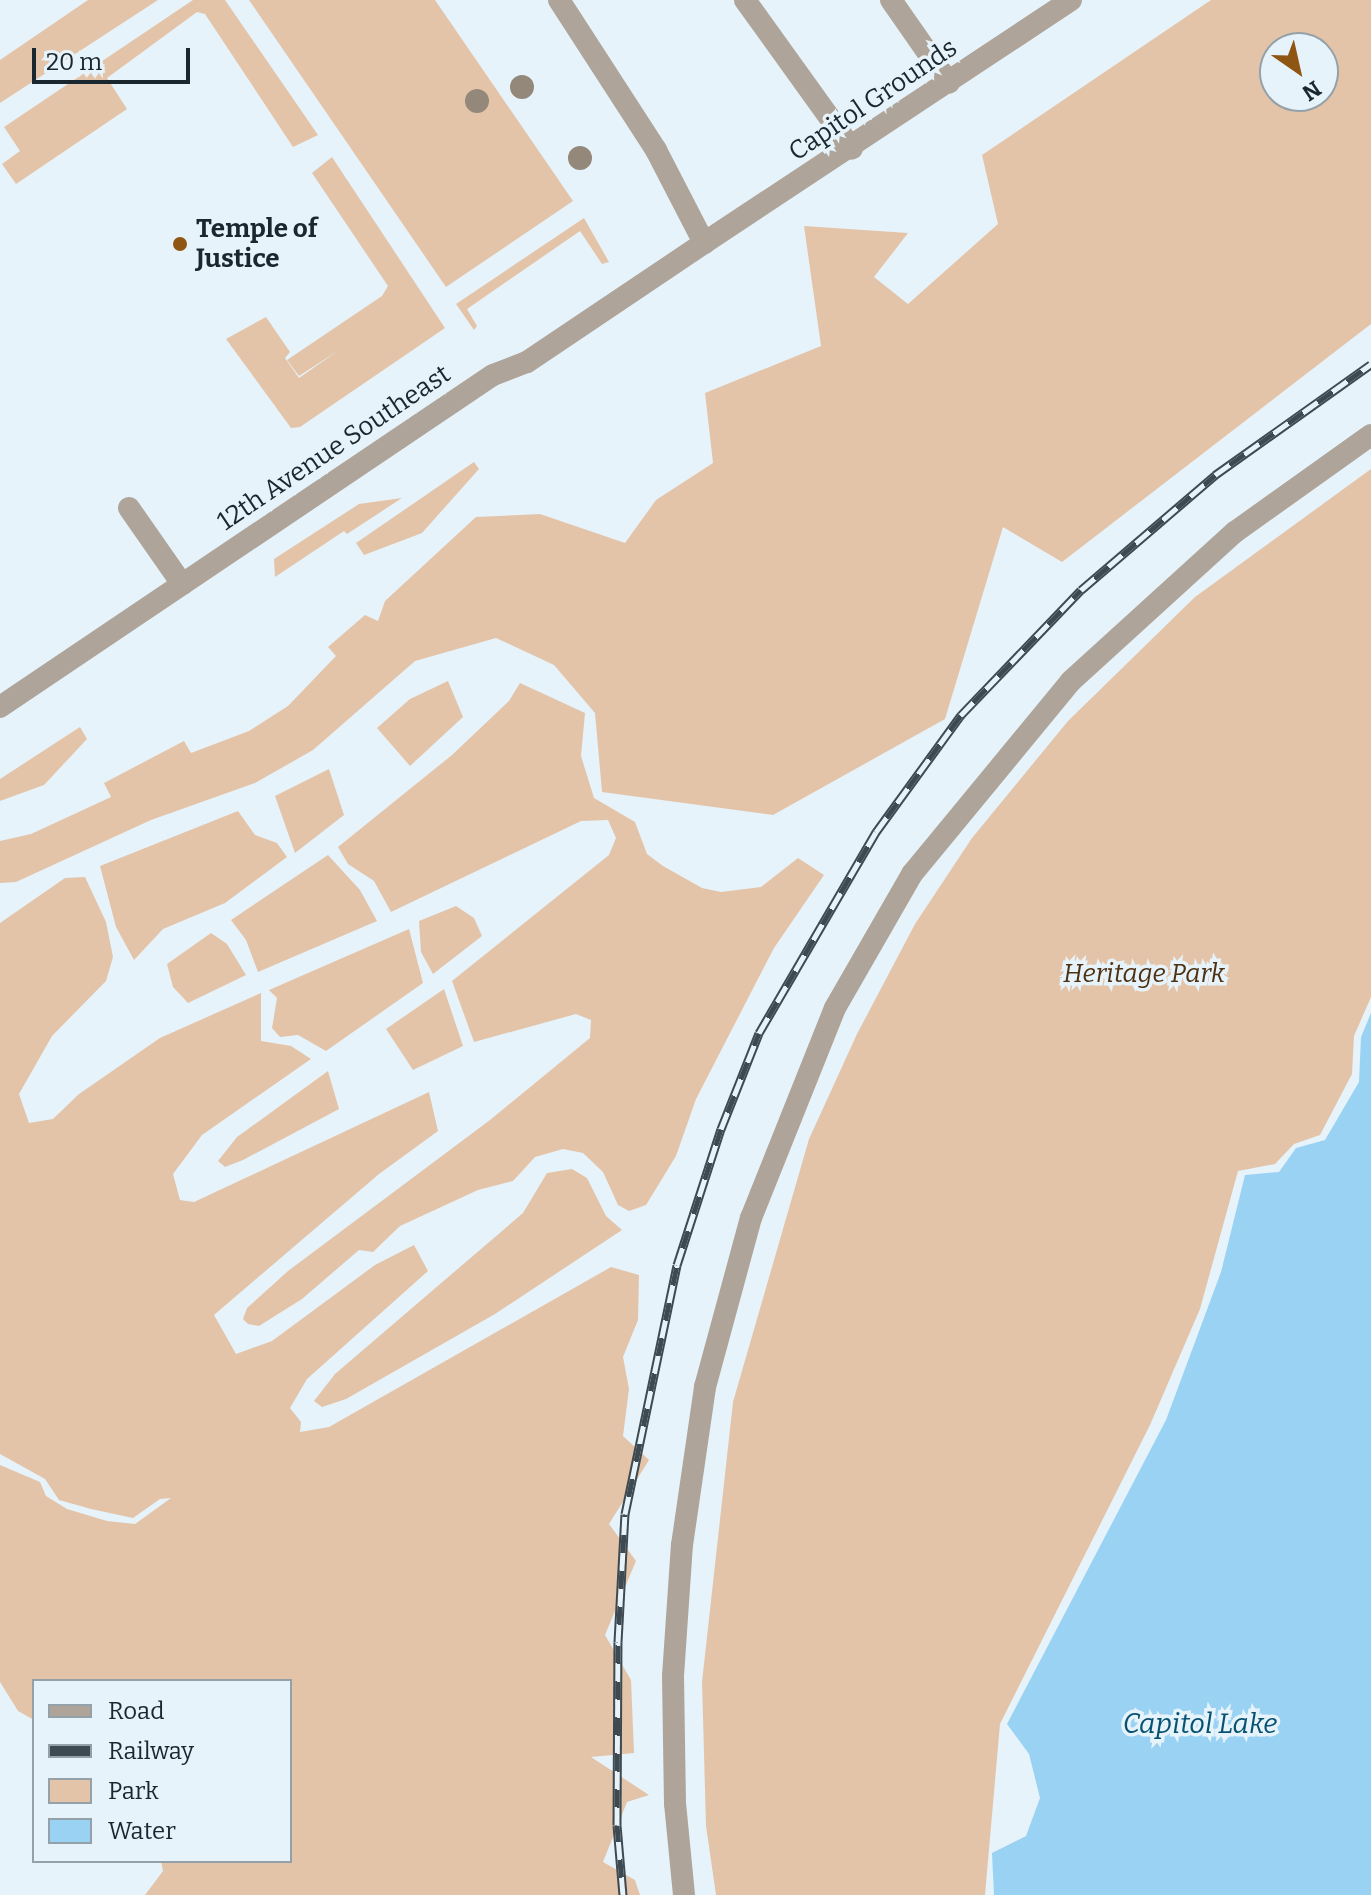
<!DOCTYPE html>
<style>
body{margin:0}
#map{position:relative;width:1371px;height:1895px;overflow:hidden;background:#e6f3fa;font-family:Bitter,serif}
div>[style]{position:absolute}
.green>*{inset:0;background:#e4c4a9}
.water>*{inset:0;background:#99d2f2}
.service>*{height:22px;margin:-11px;padding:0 11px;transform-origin:11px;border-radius:11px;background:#afa49a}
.minor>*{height:22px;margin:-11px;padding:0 11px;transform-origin:11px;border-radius:11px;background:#afa49a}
.rail>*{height:9px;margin-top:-4.5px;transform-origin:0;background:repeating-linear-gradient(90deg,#e6f3fa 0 18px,#3e4a51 0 36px);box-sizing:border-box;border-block:2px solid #3e4a51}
.trees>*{width:24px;height:24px;margin:-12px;border-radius:50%;background:#93887a}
.dots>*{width:22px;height:22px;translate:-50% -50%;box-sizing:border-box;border:4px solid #e6f3fa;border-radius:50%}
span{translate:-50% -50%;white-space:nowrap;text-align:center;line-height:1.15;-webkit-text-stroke:7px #e6f3fa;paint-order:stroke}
.street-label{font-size:26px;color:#1b272e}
.poi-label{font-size:26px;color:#1b272e;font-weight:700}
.left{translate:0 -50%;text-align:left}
.park-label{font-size:26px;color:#4f3112;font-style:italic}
.water-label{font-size:28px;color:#075271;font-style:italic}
.legend{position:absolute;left:32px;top:1679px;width:260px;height:184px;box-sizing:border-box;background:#e6f3fa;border:2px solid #95a1a8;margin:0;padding:10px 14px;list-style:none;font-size:24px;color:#1b272e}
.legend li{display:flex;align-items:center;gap:16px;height:40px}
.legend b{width:40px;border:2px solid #95a1a8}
.north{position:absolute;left:1259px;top:32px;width:80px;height:80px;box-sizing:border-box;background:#e6f3fa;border:2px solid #95a1a8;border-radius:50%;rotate:146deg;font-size:22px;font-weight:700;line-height:32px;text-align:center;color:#1b272e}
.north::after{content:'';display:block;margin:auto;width:28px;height:36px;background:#8f5512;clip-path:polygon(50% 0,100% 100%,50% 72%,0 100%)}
.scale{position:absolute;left:32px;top:48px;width:158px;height:36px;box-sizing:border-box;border:4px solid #1b272e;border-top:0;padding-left:10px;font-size:24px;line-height:28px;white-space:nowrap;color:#1b272e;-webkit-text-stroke:6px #e6f3fa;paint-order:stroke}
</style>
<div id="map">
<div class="green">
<i style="clip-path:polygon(88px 0,158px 0,0 103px,0 60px)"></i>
<i style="clip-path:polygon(193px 0,225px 0,318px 135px,293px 147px,205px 14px,197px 12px,107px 78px,127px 109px,16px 184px,2px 164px,20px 151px,4px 127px)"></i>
<i style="clip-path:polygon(249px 0,435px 0,573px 201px,446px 287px)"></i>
<i style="clip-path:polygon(evenodd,1211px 0,1371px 0,1371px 324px,1062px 562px,1003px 527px,945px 719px,773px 815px,602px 792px,595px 713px,554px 665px,496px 638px,415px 661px,313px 750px,255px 783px,151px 820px,16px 882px,0 883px,0 841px,31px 834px,111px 797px,104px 783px,184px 741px,191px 753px,249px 731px,288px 706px,336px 656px,328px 647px,365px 615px,378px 621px,385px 601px,476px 517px,540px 514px,625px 543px,656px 500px,713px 463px,705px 393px,821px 346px,804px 226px,908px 233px,874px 277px,908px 304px,998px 224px,982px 155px,1211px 0,1275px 48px,1323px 48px,1323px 96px,1275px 96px,1275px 48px)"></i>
<i style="clip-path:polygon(332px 157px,445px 328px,300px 427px,291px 428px,226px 339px,266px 317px,290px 352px,285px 358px,299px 378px,339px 350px,299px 376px,287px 360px,382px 296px,388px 286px,312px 173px)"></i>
<i style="clip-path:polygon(584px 218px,609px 262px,602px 264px,580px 231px,467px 309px,477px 326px,474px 330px,456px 304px)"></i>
<i style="clip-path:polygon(474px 462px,479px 469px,422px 533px,364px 555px,356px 543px)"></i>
<i style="clip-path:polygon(1371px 469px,1371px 997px,1354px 1036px,1352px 1074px,1320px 1135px,1294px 1144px,1275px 1164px,1238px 1171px,1200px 1309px,1150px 1425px,1000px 1724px,985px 1895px,716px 1895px,706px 1826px,702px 1682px,733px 1402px,809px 1139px,857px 1034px,915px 924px,972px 838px,1068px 721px,1195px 597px)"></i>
<i style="clip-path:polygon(402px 498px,347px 534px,344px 531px,275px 577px,274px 559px,359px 504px)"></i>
<i style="clip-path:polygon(448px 681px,463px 717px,410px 766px,377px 728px,410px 699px)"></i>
<i style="clip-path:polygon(520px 683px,585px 713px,581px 756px,594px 798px,635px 822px,647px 854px,663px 866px,702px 888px,721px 892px,761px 887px,798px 858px,824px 875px,774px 948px,696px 1099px,676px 1156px,646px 1205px,629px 1211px,618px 1205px,603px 1172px,583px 1153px,563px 1149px,535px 1157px,513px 1181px,478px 1190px,400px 1226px,373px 1252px,359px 1250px,302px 1299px,259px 1326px,248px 1324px,243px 1319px,247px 1308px,288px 1271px,490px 1120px,590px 1038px,591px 1020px,576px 1014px,474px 1042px,452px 981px,609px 855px,616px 838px,608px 820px,581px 821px,391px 912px,374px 881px,348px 864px,338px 847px,452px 755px,509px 701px)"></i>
<i style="clip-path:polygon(80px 727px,87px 739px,44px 785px,0 801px,0 779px)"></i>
<i style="clip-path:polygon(329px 769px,344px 815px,295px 853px,275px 796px)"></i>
<i style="clip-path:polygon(238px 811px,255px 835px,277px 843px,287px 857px,225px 903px,163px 929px,134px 960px,116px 927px,100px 866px)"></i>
<i style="clip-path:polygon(328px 855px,360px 890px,377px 921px,258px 972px,246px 940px,231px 920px)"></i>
<i style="clip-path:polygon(85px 877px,106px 922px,113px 957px,106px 981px,52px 1036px,19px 1094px,29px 1123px,53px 1119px,79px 1094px,160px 1038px,261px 993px,261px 1041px,291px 1046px,311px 1059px,202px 1135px,173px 1174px,180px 1200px,194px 1202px,429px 1092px,438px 1131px,379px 1174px,214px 1315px,236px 1354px,272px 1341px,375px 1265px,414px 1245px,428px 1271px,307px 1379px,290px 1408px,301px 1422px,300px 1432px,329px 1427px,611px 1267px,639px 1275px,638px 1320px,623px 1357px,629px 1389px,623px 1436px,649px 1460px,609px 1524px,636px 1561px,605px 1635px,631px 1680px,634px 1753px,591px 1757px,649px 1795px,627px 1802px,603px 1862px,635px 1880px,640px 1895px,145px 1895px,163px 1871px,161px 1861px,290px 1861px,290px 1681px,34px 1681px,34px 1720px,18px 1711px,0 1682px,0 1465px,40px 1482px,46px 1496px,67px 1509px,107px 1521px,135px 1524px,171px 1498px,160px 1499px,133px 1518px,91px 1509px,59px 1500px,45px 1479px,0 1454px,0 923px,65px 878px)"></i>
<i style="clip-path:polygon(456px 906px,474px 918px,482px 936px,433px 974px,421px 952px,419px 921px)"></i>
<i style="clip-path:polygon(409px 929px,423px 983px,326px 1051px,298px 1035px,280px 1037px,272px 1028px,277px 998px,269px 990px)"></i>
<i style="clip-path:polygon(211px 933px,227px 944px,246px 975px,188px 1003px,173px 987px,167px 964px)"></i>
<i style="clip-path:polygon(444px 989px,463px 1046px,413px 1070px,386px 1029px)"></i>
<i style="clip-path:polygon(328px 1071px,339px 1109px,243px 1160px,225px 1167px,218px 1161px,237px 1137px)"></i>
<i style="clip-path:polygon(572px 1169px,587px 1178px,606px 1216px,622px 1230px,495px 1314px,346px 1399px,322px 1407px,314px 1401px,335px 1374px,523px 1213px,547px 1173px)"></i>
</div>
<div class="water">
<i style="clip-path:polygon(1371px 1013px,1371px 1895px,994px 1895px,992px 1853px,1026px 1836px,1040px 1798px,1029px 1754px,1007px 1724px,1166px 1420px,1221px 1272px,1245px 1175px,1279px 1172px,1296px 1148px,1325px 1140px,1359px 1082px,1361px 1037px)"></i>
</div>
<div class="service">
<i style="left:559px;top:0;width:179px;rotate:57.1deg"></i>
<i style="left:656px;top:150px;width:105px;rotate:62.7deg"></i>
<i style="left:704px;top:243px;width:440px;rotate:-33.5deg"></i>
<i style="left:745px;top:0;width:183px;rotate:54.3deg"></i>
<i style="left:891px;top:0;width:101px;rotate:55.1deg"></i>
<i style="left:129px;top:508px;width:93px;rotate:55.1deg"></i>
<i style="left:684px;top:1895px;width:91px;rotate:-95.6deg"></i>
<i style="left:675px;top:1804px;width:128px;rotate:-90.9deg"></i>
<i style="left:673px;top:1676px;width:131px;rotate:-86.1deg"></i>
<i style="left:682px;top:1545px;width:160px;rotate:-81.7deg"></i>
<i style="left:705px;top:1387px;width:175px;rotate:-74.8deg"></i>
<i style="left:751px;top:1218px;width:226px;rotate:-68.2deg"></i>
<i style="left:835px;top:1008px;width:155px;rotate:-60.1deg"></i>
<i style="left:912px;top:874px;width:250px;rotate:-50.5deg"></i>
<i style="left:1071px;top:681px;width:222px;rotate:-42.3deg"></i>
<i style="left:1235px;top:532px;width:167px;rotate:-35.5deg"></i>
</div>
<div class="minor">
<i style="left:0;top:707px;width:594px;rotate:-33.96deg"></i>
<i style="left:493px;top:375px;width:36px;rotate:-21deg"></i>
<i style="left:527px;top:362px;width:213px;rotate:-33.9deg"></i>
</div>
<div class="rail">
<i style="left:623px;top:1895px;width:70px;rotate:-94.9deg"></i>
<i style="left:617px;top:1825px;width:183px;rotate:-89.7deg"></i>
<i style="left:618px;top:1642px;width:128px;rotate:-86.9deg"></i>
<i style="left:625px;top:1514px;width:254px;rotate:-78.2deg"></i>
<i style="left:677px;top:1265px;width:143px;rotate:-72.1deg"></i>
<i style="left:721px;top:1129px;width:103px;rotate:-68.4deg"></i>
<i style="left:759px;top:1033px;width:233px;rotate:-59.8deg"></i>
<i style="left:876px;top:832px;width:145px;rotate:-54deg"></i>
<i style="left:961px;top:715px;width:173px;rotate:-46.2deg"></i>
<i style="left:1081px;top:590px;width:177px;rotate:-40.6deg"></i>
<i style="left:1215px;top:475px;width:191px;rotate:-35.4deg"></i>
</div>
<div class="trees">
<i style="left:522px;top:87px"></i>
<i style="left:477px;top:101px"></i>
<i style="left:580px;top:158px"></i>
</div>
<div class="dots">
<i style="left:180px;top:244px;background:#8f5512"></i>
</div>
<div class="street-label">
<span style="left:873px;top:100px;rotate:-34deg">Capitol Grounds</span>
<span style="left:334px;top:448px;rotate:-34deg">12th Avenue Southeast</span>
</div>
<div class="poi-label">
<span class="left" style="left:196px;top:244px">Temple of<br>Justice</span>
</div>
<div class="park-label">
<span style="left:1144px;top:974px">Heritage Park</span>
</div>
<div class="water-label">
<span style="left:1200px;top:1724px">Capitol Lake</span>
</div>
<ul class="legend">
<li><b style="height:10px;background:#afa49a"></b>Road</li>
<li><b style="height:10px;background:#3e4a51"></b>Railway</li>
<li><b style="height:22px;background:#e4c4a9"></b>Park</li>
<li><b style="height:22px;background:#99d2f2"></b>Water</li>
</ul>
<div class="north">N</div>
<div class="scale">20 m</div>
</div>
